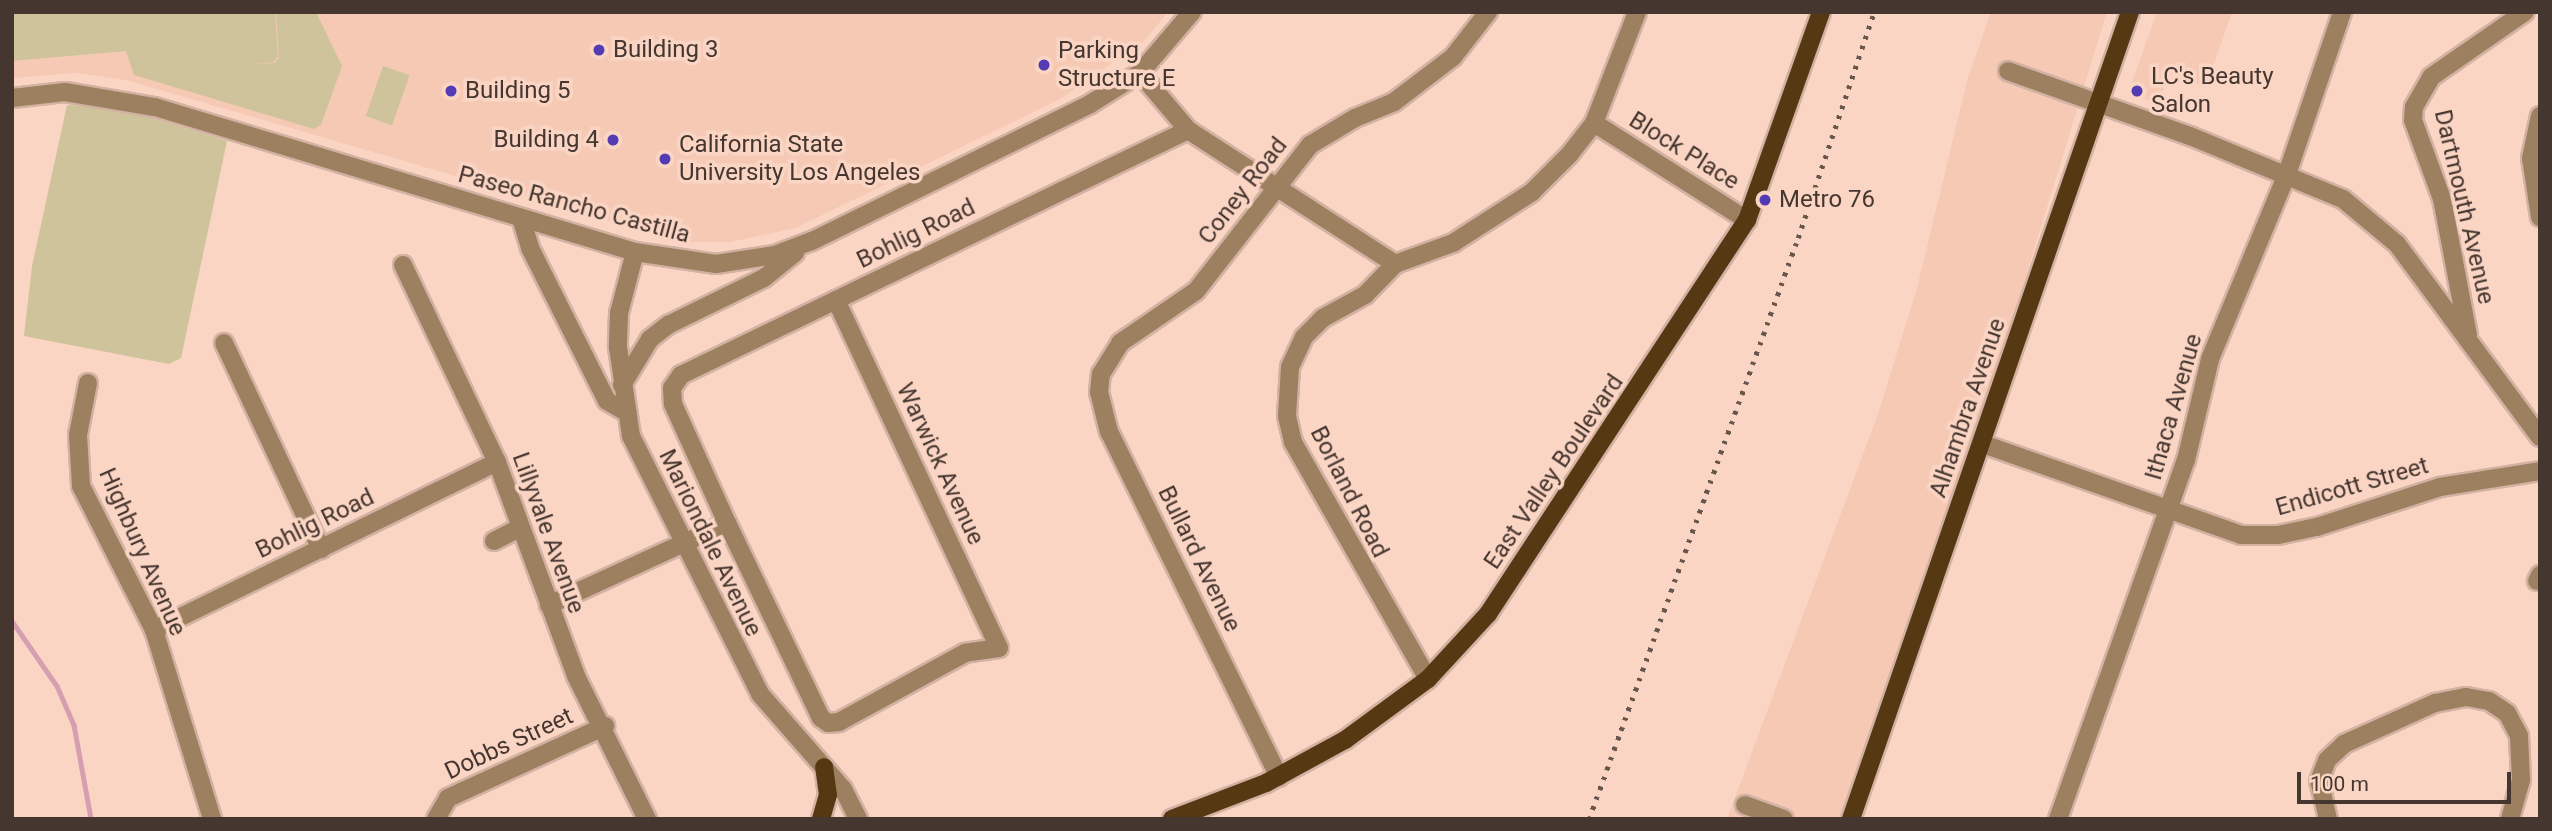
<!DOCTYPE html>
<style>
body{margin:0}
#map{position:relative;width:2552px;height:831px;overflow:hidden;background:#fbd5c4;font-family:Roboto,sans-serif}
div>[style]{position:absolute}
.built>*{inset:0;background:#f6c9b5}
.green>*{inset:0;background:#cec39a;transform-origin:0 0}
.stream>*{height:4.5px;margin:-2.25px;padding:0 2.25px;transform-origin:2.25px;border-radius:2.25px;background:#d69fb1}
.roads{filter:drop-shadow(2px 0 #d3b2a3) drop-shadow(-2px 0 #d3b2a3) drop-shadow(0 2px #d3b2a3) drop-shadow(0 -2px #d3b2a3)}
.minor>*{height:18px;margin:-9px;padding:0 9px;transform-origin:9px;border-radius:9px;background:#9d8060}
.major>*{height:18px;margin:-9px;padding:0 9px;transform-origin:9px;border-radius:9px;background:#563913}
.rail>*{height:4.5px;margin-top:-2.25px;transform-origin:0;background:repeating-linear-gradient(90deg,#68554c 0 3.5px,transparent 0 10.5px)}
.dots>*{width:19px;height:19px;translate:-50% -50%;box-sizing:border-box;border:4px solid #fbd5c4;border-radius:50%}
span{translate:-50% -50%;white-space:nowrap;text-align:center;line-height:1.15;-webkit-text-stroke:7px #fbd5c4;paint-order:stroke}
.poi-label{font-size:24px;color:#45362f}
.left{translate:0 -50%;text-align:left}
.right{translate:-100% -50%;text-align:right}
.street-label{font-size:24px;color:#45362f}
.frame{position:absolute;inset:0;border:14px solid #45362f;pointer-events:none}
.scale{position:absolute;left:2297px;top:772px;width:214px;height:32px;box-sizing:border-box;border:4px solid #45362f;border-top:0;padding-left:9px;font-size:21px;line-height:24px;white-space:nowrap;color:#45362f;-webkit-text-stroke:5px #fbd5c4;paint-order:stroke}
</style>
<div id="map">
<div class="built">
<i style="clip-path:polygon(12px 12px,1168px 12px,1144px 41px,1060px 99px,796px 228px,730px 242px,682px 242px,126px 80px,76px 73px,12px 78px)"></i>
<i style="clip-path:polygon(1991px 12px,2107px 12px,1975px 442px,1844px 819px,1727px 819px,1878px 414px,1917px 288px,1968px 77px)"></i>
<i style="clip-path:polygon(2157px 12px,2232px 12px,2206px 87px,2170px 75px,2158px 104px,2128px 93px)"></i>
</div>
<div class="green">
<i style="clip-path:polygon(12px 12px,275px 12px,278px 57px,274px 62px,255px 64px,275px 63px,279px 58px,276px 12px,316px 12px,342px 66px,321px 125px,314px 129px,134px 75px,126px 51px,12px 61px)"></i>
<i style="left:383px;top:66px;width:28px;height:53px;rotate:19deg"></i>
<i style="clip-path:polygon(67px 105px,120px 108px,227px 141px,181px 358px,169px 364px,24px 336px,32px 266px)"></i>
</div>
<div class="stream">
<i style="left:12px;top:621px;width:79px;rotate:55.3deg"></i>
<i style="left:57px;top:686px;width:43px;rotate:66.4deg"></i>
<i style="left:74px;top:725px;width:96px;rotate:79.7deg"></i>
</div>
<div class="roads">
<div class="minor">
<i style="left:2008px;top:71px;width:193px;rotate:19.7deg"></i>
<i style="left:2190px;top:136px;width:165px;rotate:22.4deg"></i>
<i style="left:2343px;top:199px;width:70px;rotate:39.8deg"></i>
<i style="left:2397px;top:244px;width:240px;rotate:53.5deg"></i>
<i style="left:1140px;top:73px;width:75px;rotate:49.9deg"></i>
<i style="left:1188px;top:130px;width:247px;rotate:32.9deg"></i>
<i style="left:12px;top:98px;width:53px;rotate:-6.5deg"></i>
<i style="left:65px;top:92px;width:91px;rotate:9.5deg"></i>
<i style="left:155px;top:107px;width:501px;rotate:16.81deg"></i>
<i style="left:635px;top:252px;width:82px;rotate:8.4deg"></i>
<i style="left:716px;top:264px;width:60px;rotate:-8.7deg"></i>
<i style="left:775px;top:255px;width:40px;rotate:-21deg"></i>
<i style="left:812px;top:241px;width:310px;rotate:-26.2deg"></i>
<i style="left:1090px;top:104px;width:59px;rotate:-31.8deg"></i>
<i style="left:1140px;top:73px;width:80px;rotate:-49.6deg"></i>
<i style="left:2540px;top:116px;width:43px;rotate:102.1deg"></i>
<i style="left:2531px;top:158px;width:60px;rotate:81.3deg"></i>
<i style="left:1594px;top:123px;width:181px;rotate:32.4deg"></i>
<i style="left:521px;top:218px;width:31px;rotate:73deg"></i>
<i style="left:530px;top:248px;width:171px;rotate:63.3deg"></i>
<i style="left:607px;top:401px;width:24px;rotate:30deg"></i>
<i style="left:635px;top:252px;width:63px;rotate:104.7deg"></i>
<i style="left:619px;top:313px;width:34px;rotate:92deg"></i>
<i style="left:618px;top:347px;width:90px;rotate:81.7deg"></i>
<i style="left:631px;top:436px;width:288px;rotate:63.4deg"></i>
<i style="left:760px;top:694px;width:126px;rotate:48.9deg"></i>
<i style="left:843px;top:789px;width:34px;rotate:63deg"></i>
<i style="left:403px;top:265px;width:218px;rotate:64.5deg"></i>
<i style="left:497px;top:462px;width:228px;rotate:69.7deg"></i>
<i style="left:576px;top:676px;width:160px;rotate:63.6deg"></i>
<i style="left:836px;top:300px;width:384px;rotate:64.9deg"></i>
<i style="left:999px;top:648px;width:34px;rotate:172deg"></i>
<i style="left:965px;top:653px;width:144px;rotate:151.3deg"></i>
<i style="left:839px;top:722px;width:11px;rotate:175deg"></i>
<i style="left:828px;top:723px;width:9px;rotate:-144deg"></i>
<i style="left:821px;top:718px;width:216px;rotate:-115.7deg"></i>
<i style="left:727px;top:523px;width:131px;rotate:-114.4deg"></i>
<i style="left:673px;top:404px;width:16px;rotate:-94deg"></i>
<i style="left:672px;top:388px;width:16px;rotate:-55deg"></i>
<i style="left:681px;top:375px;width:563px;rotate:-25.79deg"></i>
<i style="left:2468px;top:335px;width:138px;rotate:-100.8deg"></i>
<i style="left:2442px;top:199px;width:84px;rotate:-110.2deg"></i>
<i style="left:2413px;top:120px;width:13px;rotate:-86deg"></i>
<i style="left:2414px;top:107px;width:34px;rotate:-60deg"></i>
<i style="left:2431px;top:77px;width:114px;rotate:-34.7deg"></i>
<i style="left:224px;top:343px;width:228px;rotate:64.8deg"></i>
<i style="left:88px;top:383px;width:53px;rotate:100.9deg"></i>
<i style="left:78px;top:435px;width:51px;rotate:86.6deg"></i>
<i style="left:81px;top:486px;width:161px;rotate:63.1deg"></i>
<i style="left:154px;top:630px;width:198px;rotate:72.9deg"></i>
<i style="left:622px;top:385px;width:54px;rotate:-58.7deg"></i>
<i style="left:650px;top:339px;width:23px;rotate:-38deg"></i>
<i style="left:668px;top:325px;width:107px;rotate:-26.1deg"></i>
<i style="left:764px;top:278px;width:40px;rotate:-39deg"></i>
<i style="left:1983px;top:444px;width:274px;rotate:19.4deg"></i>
<i style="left:2241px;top:535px;width:37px"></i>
<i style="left:2278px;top:535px;width:40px;rotate:-12deg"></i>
<i style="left:2317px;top:527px;width:129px;rotate:-18deg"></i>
<i style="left:2440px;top:487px;width:101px;rotate:-9.1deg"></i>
<i style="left:494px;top:541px;width:28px;rotate:-27deg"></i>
<i style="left:2537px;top:581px;width:7px;rotate:-63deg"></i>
<i style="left:549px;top:605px;width:196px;rotate:-24.7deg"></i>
<i style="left:154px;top:630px;width:382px;rotate:-26.1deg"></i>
<i style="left:1428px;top:679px;width:273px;rotate:-119.7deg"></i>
<i style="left:1293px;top:442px;width:27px;rotate:-103deg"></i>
<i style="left:1287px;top:416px;width:49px;rotate:-86.5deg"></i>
<i style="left:1290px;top:367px;width:33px;rotate:-65deg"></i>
<i style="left:1304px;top:337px;width:27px;rotate:-45deg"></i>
<i style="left:1323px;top:318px;width:48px;rotate:-28.7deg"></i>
<i style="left:1365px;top:295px;width:43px;rotate:-45.9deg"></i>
<i style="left:1395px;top:264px;width:62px;rotate:-19.9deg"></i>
<i style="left:1453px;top:243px;width:94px;rotate:-32.8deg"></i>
<i style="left:1532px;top:192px;width:52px;rotate:-45deg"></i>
<i style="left:1569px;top:155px;width:41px;rotate:-52deg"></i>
<i style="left:1594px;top:123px;width:119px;rotate:-68.8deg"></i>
<i style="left:1279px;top:777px;width:385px;rotate:-116.2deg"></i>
<i style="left:1109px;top:432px;width:41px;rotate:-104deg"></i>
<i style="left:1099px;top:392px;width:18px;rotate:-84deg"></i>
<i style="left:1101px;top:374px;width:36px;rotate:-58deg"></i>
<i style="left:1120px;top:343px;width:92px;rotate:-34.4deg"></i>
<i style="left:1196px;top:291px;width:185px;rotate:-52deg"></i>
<i style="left:1310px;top:145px;width:52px;rotate:-31deg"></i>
<i style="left:1355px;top:118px;width:42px;rotate:-22.3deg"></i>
<i style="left:1394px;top:102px;width:74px;rotate:-37.3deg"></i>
<i style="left:1453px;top:57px;width:57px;rotate:-52.1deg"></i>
<i style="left:1745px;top:805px;width:41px;rotate:19.7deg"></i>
<i style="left:436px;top:819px;width:24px;rotate:-60deg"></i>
<i style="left:448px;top:798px;width:173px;rotate:-24.6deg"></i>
<i style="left:2058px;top:819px;width:381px;rotate:-70.4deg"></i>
<i style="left:2186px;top:460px;width:104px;rotate:-76.6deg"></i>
<i style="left:2210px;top:359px;width:200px;rotate:-67.4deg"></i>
<i style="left:2287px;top:174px;width:171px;rotate:-71.2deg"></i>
<i style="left:2328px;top:819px;width:39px;rotate:-103deg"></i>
<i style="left:2319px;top:781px;width:22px;rotate:-69deg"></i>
<i style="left:2327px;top:760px;width:23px;rotate:-43deg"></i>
<i style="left:2344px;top:744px;width:100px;rotate:-24.3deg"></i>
<i style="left:2435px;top:703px;width:32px;rotate:-11deg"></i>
<i style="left:2466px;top:697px;width:23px;rotate:10deg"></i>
<i style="left:2489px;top:701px;width:22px;rotate:34deg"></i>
<i style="left:2507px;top:713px;width:26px;rotate:62deg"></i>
<i style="left:2519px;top:736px;width:44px;rotate:87.4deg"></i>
<i style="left:2521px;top:780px;width:41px;rotate:105.8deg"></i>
</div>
<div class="major">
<i style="left:821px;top:819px;width:25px;rotate:-74deg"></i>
<i style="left:828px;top:795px;width:28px;rotate:-98deg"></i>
<i style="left:1172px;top:819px;width:101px;rotate:-21deg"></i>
<i style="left:1266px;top:783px;width:90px;rotate:-28.6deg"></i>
<i style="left:1345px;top:740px;width:103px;rotate:-36.3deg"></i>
<i style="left:1428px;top:679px;width:88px;rotate:-47.3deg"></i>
<i style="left:1488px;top:614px;width:472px;rotate:-56.7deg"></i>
<i style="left:1747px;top:220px;width:221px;rotate:-70.4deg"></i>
<i style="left:1851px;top:819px;width:854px;rotate:-70.93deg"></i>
</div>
</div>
<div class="rail">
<i style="left:1589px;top:819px;width:617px;rotate:-70.22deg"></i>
<i style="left:1798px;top:238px;width:238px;rotate:-71.4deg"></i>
</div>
<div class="dots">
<i style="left:599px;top:50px;background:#533bb3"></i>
<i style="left:1044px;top:65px;background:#533bb3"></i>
<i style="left:451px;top:91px;background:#533bb3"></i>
<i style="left:2137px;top:91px;background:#533bb3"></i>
<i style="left:613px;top:140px;background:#533bb3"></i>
<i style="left:665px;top:159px;background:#533bb3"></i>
<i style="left:1765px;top:200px;background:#533bb3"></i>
</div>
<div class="poi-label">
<span class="left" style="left:613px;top:50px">Building 3</span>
<span class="left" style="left:1058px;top:65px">Parking<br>Structure E</span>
<span class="left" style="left:2151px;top:91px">LC's Beauty<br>Salon</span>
<span class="left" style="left:465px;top:91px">Building 5</span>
<span class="right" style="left:599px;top:140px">Building 4</span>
<span class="left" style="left:679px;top:159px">California State<br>University Los Angeles</span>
<span class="left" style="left:1779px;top:200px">Metro 76</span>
</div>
<div class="street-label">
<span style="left:1684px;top:151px;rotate:32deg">Block Place</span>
<span style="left:1243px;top:191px;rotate:-52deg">Coney Road</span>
<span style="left:574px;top:205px;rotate:15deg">Paseo Rancho Castilla</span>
<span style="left:2464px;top:207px;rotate:77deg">Dartmouth Avenue</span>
<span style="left:916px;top:234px;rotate:-26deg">Bohlig Road</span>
<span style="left:2174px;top:407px;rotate:-74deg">Ithaca Avenue</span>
<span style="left:1968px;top:408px;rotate:-71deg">Alhambra Avenue</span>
<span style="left:940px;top:464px;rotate:65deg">Warwick Avenue</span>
<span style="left:1554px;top:472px;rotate:-56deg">East Valley Boulevard</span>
<span style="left:2352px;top:487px;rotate:-16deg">Endicott Street</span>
<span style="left:1349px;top:492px;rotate:63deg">Borland Road</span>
<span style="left:315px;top:524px;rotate:-26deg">Bohlig Road</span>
<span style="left:548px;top:533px;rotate:70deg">Lillyvale Avenue</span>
<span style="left:710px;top:543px;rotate:64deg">Mariondale Avenue</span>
<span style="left:142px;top:552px;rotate:66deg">Highbury Avenue</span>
<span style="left:1199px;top:559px;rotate:64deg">Bullard Avenue</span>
<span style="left:509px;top:744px;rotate:-25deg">Dobbs Street</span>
</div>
<div class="frame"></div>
<div class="scale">100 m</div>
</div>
